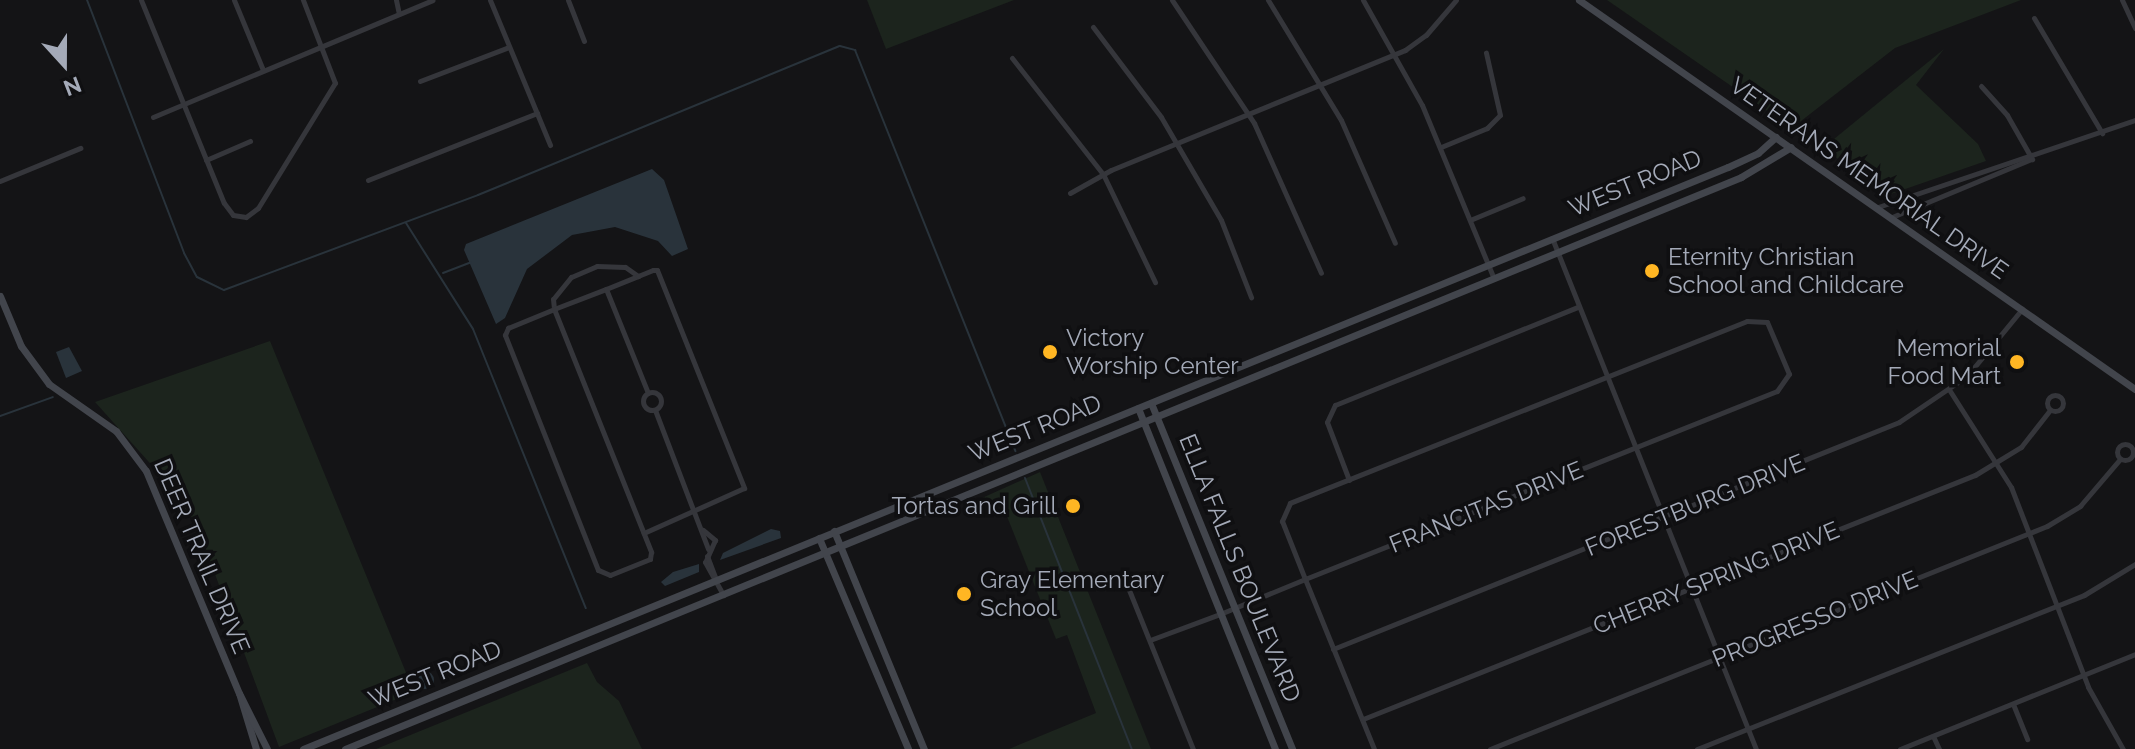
<!DOCTYPE html>
<style>
body{margin:0}
#map{position:relative;width:2135px;height:749px;overflow:hidden;background:#141416;font-family:Raleway,sans-serif}
div>[style]{position:absolute}
.green>*{inset:0;background:#1c241d}
.water>*{inset:0;background:#29333b}
.round{border-radius:50%}
.stream>*{height:2px;margin:-1px;padding:0 1px;transform-origin:1px;border-radius:1px;background:#29333b}
.street>*{height:5px;margin:-2.5px;padding:0 2.5px;transform-origin:2.5px;border-radius:2.5px;background:#35363b}
.street>.ring{margin:-2.5px;padding:0;box-sizing:content-box;background:none;border:5px solid #35363b;border-radius:50%}
.secondary>*{height:7px;margin:-3.5px;padding:0 3.5px;transform-origin:3.5px;border-radius:3.5px;background:#42454c}
.dots>*{width:22px;height:22px;translate:-50% -50%;box-sizing:border-box;border:4px solid #0f0f11;border-radius:50%}
span{translate:-50% -50%;white-space:nowrap;text-align:center;line-height:1.15;-webkit-text-stroke:7px #0f0f11;paint-order:stroke}
.street-label{font-size:24px;color:#a4aab8}
.poi-label{font-size:24px;color:#a4aab8}
.left{translate:0 -50%;text-align:left}
.right{translate:-100% -50%;text-align:right}
.north{position:absolute;left:24px;top:24px;width:80px;height:80px;-webkit-text-stroke:6px #0f0f11;paint-order:stroke;rotate:159deg;font-size:22px;font-weight:700;line-height:32px;text-align:center;color:#a4aab8}
.north::after{content:'';display:block;margin:auto;width:28px;height:36px;background:#a4aab8;clip-path:polygon(50% 0,100% 100%,50% 72%,0 100%)}
</style>
<div id="map">
<div class="green">
<i style="clip-path:polygon(867px 0,1014px 0,886px 49px)"></i>
<i style="clip-path:polygon(1607px 0,2021px 0,1895px 48px,1792px 128px)"></i>
<i style="clip-path:polygon(1944px 49px,1916px 85px,1978px 144px,1986px 161px,1888px 195px,1823px 148px)"></i>
<i style="clip-path:polygon(270px 341px,414px 692px,279px 747px,199px 531px,174px 490px,95px 402px)"></i>
<i style="clip-path:polygon(1040px 472px,1151px 749px,1009px 749px,1096px 713px,1067px 635px,1056px 639px,1002px 504px,986px 509px,982px 498px)"></i>
<i style="clip-path:polygon(587px 663px,597px 682px,619px 701px,642px 749px,376px 749px)"></i>
</div>
<div class="water">
<i style="clip-path:polygon(652px 169px,664px 180px,688px 249px,672px 256px,658px 241px,615px 227px,572px 235px,527px 269px,505px 318px,496px 324px,464px 250px,466px 244px)"></i>
<i style="clip-path:polygon(69px 347px,82px 371px,66px 378px,56px 352px)"></i>
<i style="clip-path:polygon(771px 529px,780px 531px,781px 538px,720px 560px,723px 553px)"></i>
<i style="clip-path:polygon(699px 564px,699px 572px,665px 586px,661px 582px,673px 572px)"></i>
<i class="round" style="left:416px;top:671px;width:18px;height:18px"></i>
</div>
<div class="stream">
<i style="left:87px;top:0;width:271px;rotate:69deg"></i>
<i style="left:184px;top:253px;width:27px;rotate:62deg"></i>
<i style="left:197px;top:277px;width:30px;rotate:26deg"></i>
<i style="left:224px;top:290px;width:271px;rotate:-20.5deg"></i>
<i style="left:478px;top:195px;width:391px;rotate:-22.4deg"></i>
<i style="left:840px;top:46px;width:16px;rotate:15deg"></i>
<i style="left:855px;top:50px;width:432px;rotate:68.2deg"></i>
<i style="left:406px;top:223px;width:125px;rotate:57.7deg"></i>
<i style="left:473px;top:329px;width:301px;rotate:68deg"></i>
<i style="left:443px;top:273px;width:30px;rotate:-21deg"></i>
<i style="left:0;top:416px;width:56px;rotate:-19.7deg"></i>
<i style="left:1025px;top:478px;width:291px;rotate:68.5deg"></i>
</div>
<div class="street">
<i style="left:141px;top:0;width:219px;rotate:67.8deg"></i>
<i style="left:224px;top:203px;width:15px;rotate:53deg"></i>
<i style="left:233px;top:215px;width:13px;rotate:9deg"></i>
<i style="left:246px;top:217px;width:15px;rotate:-37deg"></i>
<i style="left:258px;top:208px;width:147px;rotate:-58.4deg"></i>
<i style="left:335px;top:83px;width:89px;rotate:-111.1deg"></i>
<i style="left:234px;top:0;width:76px;rotate:67.5deg"></i>
<i style="left:396px;top:0;width:14px;rotate:78deg"></i>
<i style="left:490px;top:0;width:157px;rotate:67.5deg"></i>
<i style="left:568px;top:0;width:44px;rotate:68.7deg"></i>
<i style="left:1172px;top:0;width:148px;rotate:56.3deg"></i>
<i style="left:1254px;top:123px;width:164px;rotate:65.9deg"></i>
<i style="left:1268px;top:0;width:140px;rotate:58.7deg"></i>
<i style="left:1341px;top:120px;width:134px;rotate:66.3deg"></i>
<i style="left:1363px;top:0;width:120px;rotate:60.7deg"></i>
<i style="left:1422px;top:105px;width:188px;rotate:67.5deg"></i>
<i style="left:2122px;top:0;width:31px;rotate:65deg"></i>
<i style="left:2034px;top:18px;width:134px;rotate:59.4deg"></i>
<i style="left:1093px;top:27px;width:113px;rotate:52.9deg"></i>
<i style="left:1161px;top:117px;width:119px;rotate:59.8deg"></i>
<i style="left:1221px;top:220px;width:83px;rotate:68.7deg"></i>
<i style="left:1012px;top:58px;width:147px;rotate:51.9deg"></i>
<i style="left:1103px;top:174px;width:120px;rotate:64.3deg"></i>
<i style="left:420px;top:81px;width:95px;rotate:-20.9deg"></i>
<i style="left:1981px;top:86px;width:39px;rotate:48deg"></i>
<i style="left:2007px;top:115px;width:51px;rotate:60.4deg"></i>
<i style="left:153px;top:117px;width:303px;rotate:-22.7deg"></i>
<i style="left:1441px;top:147px;width:50px;rotate:-22.4deg"></i>
<i style="left:1487px;top:128px;width:18px;rotate:-45deg"></i>
<i style="left:1500px;top:115px;width:64px;rotate:-102.7deg"></i>
<i style="left:206px;top:160px;width:48px;rotate:-23.4deg"></i>
<i style="left:368px;top:180px;width:182px;rotate:-21.6deg"></i>
<i style="left:0;top:181px;width:87px;rotate:-22.4deg"></i>
<i style="left:1070px;top:193px;width:47px;rotate:-29.3deg"></i>
<i style="left:1111px;top:170px;width:318px;rotate:-22.2deg"></i>
<i style="left:1405px;top:50px;width:26px;rotate:-36deg"></i>
<i style="left:1426px;top:35px;width:46px;rotate:-49.4deg"></i>
<i style="left:1878px;top:207px;width:271px;rotate:-18.7deg"></i>
<i style="left:1892px;top:217px;width:151px;rotate:-22.6deg"></i>
<i style="left:1470px;top:220px;width:57px;rotate:-22.5deg"></i>
<i style="left:1552px;top:238px;width:550px;rotate:68.24deg"></i>
<i style="left:638px;top:276px;width:16px;rotate:-145deg"></i>
<i style="left:625px;top:267px;width:28px;rotate:-178deg"></i>
<i style="left:597px;top:266px;width:28px;rotate:157deg"></i>
<i style="left:571px;top:277px;width:28px;rotate:129deg"></i>
<i style="left:553px;top:299px;width:10px;rotate:84deg"></i>
<i style="left:554px;top:309px;width:262px;rotate:68.2deg"></i>
<i style="left:651px;top:552px;width:7px;rotate:98deg"></i>
<i style="left:650px;top:559px;width:43px;rotate:158.2deg"></i>
<i style="left:610px;top:575px;width:13px;rotate:-157deg"></i>
<i style="left:598px;top:570px;width:253px;rotate:-111.6deg"></i>
<i style="left:505px;top:335px;width:8px;rotate:-67deg"></i>
<i style="left:508px;top:328px;width:50px;rotate:-22.4deg"></i>
<i style="left:554px;top:309px;width:56px;rotate:-21deg"></i>
<i style="left:606px;top:289px;width:35px;rotate:-22deg"></i>
<i style="left:638px;top:276px;width:16px;rotate:-22deg"></i>
<i style="left:653px;top:270px;width:4px"></i>
<i style="left:657px;top:270px;width:235px;rotate:68.2deg"></i>
<i style="left:744px;top:488px;width:110px;rotate:155.8deg"></i>
<i style="left:606px;top:289px;width:112px;rotate:68deg"></i>
<i style="left:1950px;top:391px;width:114px;rotate:57.6deg"></i>
<i style="left:2011px;top:487px;width:214px;rotate:68.9deg"></i>
<i style="left:2088px;top:687px;width:71px;rotate:60.6deg"></i>
<i class="ring" style="left:643px;top:392px;width:13px;height:13px"></i>
<i class="ring" style="left:2047px;top:395px;width:11px;height:11px"></i>
<i style="left:655px;top:410px;width:149px;rotate:69.1deg"></i>
<i class="ring" style="left:2117px;top:444px;width:11px;height:11px"></i>
<i style="left:1349px;top:480px;width:62px;rotate:-110.8deg"></i>
<i style="left:1327px;top:422px;width:19px;rotate:-65deg"></i>
<i style="left:1335px;top:405px;width:262px;rotate:-22deg"></i>
<i style="left:703px;top:530px;width:16px;rotate:40deg"></i>
<i style="left:715px;top:540px;width:24px;rotate:114deg"></i>
<i style="left:705px;top:562px;width:38px;rotate:61deg"></i>
<i style="left:707px;top:556px;width:25px;rotate:69deg"></i>
<i style="left:1123px;top:575px;width:188px;rotate:68.1deg"></i>
<i style="left:1150px;top:640px;width:75px;rotate:-20.4deg"></i>
<i style="left:1220px;top:614px;width:92px;rotate:-22.4deg"></i>
<i style="left:1305px;top:579px;width:508px;rotate:-21.72deg"></i>
<i style="left:1777px;top:391px;width:21px;rotate:-55deg"></i>
<i style="left:1789px;top:374px;width:56px;rotate:-112.9deg"></i>
<i style="left:1767px;top:322px;width:20px;rotate:-177deg"></i>
<i style="left:1747px;top:321px;width:492px;rotate:158.3deg"></i>
<i style="left:1290px;top:503px;width:20px;rotate:114deg"></i>
<i style="left:1282px;top:521px;width:62px;rotate:68.4deg"></i>
<i style="left:1305px;top:579px;width:183px;rotate:67.9deg"></i>
<i style="left:1333px;top:649px;width:610px;rotate:-21.85deg"></i>
<i style="left:1899px;top:422px;width:82px;rotate:-34.1deg"></i>
<i style="left:1967px;top:376px;width:87px;rotate:-50.6deg"></i>
<i style="left:2013px;top:704px;width:38px;rotate:68deg"></i>
<i style="left:1363px;top:719px;width:659px;rotate:-21.74deg"></i>
<i style="left:1975px;top:475px;width:54px;rotate:-31.3deg"></i>
<i style="left:2021px;top:447px;width:47px;rotate:-51.9deg"></i>
<i style="left:1933px;top:736px;width:14px;rotate:65deg"></i>
<i style="left:1490px;top:749px;width:600px;rotate:-21.82deg"></i>
<i style="left:2047px;top:526px;width:39px;rotate:-31deg"></i>
<i style="left:2080px;top:506px;width:62px;rotate:-49.6deg"></i>
<i style="left:1697px;top:749px;width:417px;rotate:-21.7deg"></i>
<i style="left:2084px;top:595px;width:60px;rotate:-31.3deg"></i>
<i style="left:1900px;top:749px;width:253px;rotate:-22deg"></i>
</div>
<div class="secondary">
<i style="left:1579px;top:0;width:679px;rotate:34.98deg"></i>
<i style="left:0;top:296px;width:54px;rotate:67.2deg"></i>
<i style="left:21px;top:346px;width:47px;rotate:53.6deg"></i>
<i style="left:49px;top:384px;width:82px;rotate:35deg"></i>
<i style="left:116px;top:431px;width:50px;rotate:53.1deg"></i>
<i style="left:146px;top:471px;width:241px;rotate:67.3deg"></i>
<i style="left:239px;top:693px;width:59px;rotate:73.1deg"></i>
<i style="left:1151px;top:403px;width:374px;rotate:67.8deg"></i>
<i style="left:1138px;top:408px;width:367px;rotate:68.1deg"></i>
<i style="left:834px;top:531px;width:236px;rotate:67.6deg"></i>
<i style="left:819px;top:538px;width:229px;rotate:67.1deg"></i>
<i style="left:240px;top:695px;width:60px;rotate:63.4deg"></i>
<i style="left:303px;top:749px;width:1539px;rotate:-22.22deg"></i>
<i style="left:1728px;top:167px;width:33px;rotate:-25deg"></i>
<i style="left:1758px;top:153px;width:24px;rotate:-42deg"></i>
<i style="left:345px;top:749px;width:1509px;rotate:-22.28deg"></i>
<i style="left:1741px;top:177px;width:58px;rotate:-31deg"></i>
</div>
<div class="dots">
<i style="left:1652px;top:271px;background:#ffb623"></i>
<i style="left:1050px;top:352px;background:#ffb623"></i>
<i style="left:2017px;top:362px;background:#ffb623"></i>
<i style="left:1073px;top:506px;background:#ffb623"></i>
<i style="left:964px;top:594px;background:#ffb623"></i>
</div>
<div class="street-label">
<span style="left:1869px;top:178px;rotate:35deg">VETERANS MEMORIAL DRIVE</span>
<span style="left:1635px;top:183px;rotate:-22deg">WEST ROAD</span>
<span style="left:1035px;top:428px;rotate:-22deg">WEST ROAD</span>
<span style="left:1695px;top:505px;rotate:-22deg">FORESTBURG DRIVE</span>
<span style="left:1486px;top:507px;rotate:-22deg">FRANCITAS DRIVE</span>
<span style="left:202px;top:556px;rotate:67deg">DEER TRAIL DRIVE</span>
<span style="left:1240px;top:568px;rotate:68deg">ELLA FALLS BOULEVARD</span>
<span style="left:1716px;top:578px;rotate:-22deg">CHERRY SPRING DRIVE</span>
<span style="left:1815px;top:619px;rotate:-22deg">PROGRESSO DRIVE</span>
<span style="left:435px;top:674px;rotate:-22deg">WEST ROAD</span>
</div>
<div class="poi-label">
<span class="left" style="left:1668px;top:271px">Eternity Christian<br>School and Childcare</span>
<span class="left" style="left:1066px;top:352px">Victory<br>Worship Center</span>
<span class="right" style="left:2001px;top:362px">Memorial<br>Food Mart</span>
<span class="right" style="left:1057px;top:506px">Tortas and Grill</span>
<span class="left" style="left:980px;top:594px">Gray Elementary<br>School</span>
</div>
<div class="north">N</div>
</div>
